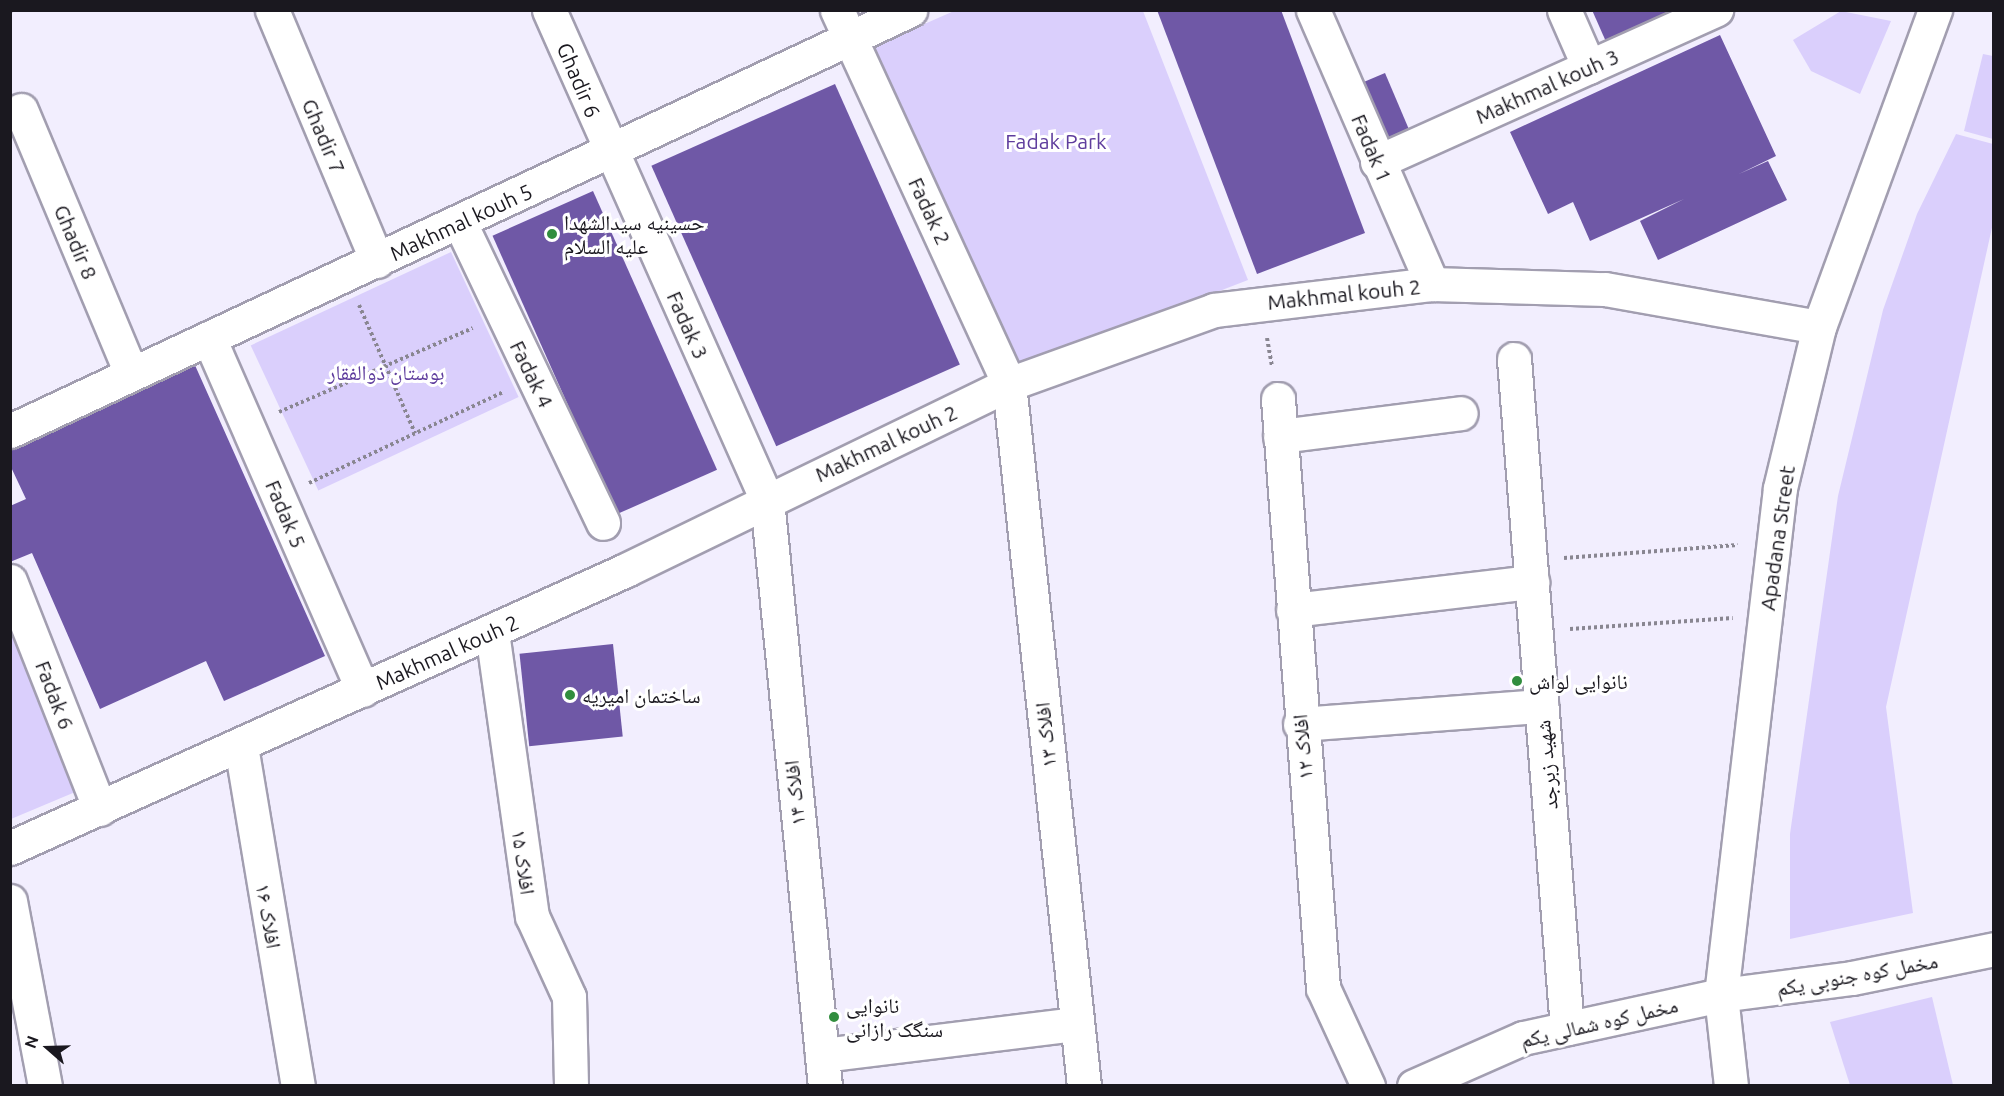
<!DOCTYPE html>
<meta charset="utf-8">
<style>
body{margin:0}
#map{position:relative;width:2004px;height:1096px;overflow:hidden;background:#f2eefe;font-family:Ubuntu,"Noto Naskh Arabic",sans-serif}
div>[style]{position:absolute}
.green>*{inset:0;background:#dacffc;transform-origin:0 0}
.building>*{inset:0;background:#6f58a6;transform-origin:0 0}
.path>*{height:4px;margin-top:-2px;transform-origin:0;background:repeating-linear-gradient(90deg,#898691 0 3px,transparent 0 6px)}
.roads{filter:drop-shadow(2px 0 #a29eb0) drop-shadow(-2px 0 #a29eb0) drop-shadow(0 2px #a29eb0) drop-shadow(0 -2px #a29eb0)}
.minor>*{height:33px;margin:-16.5px;padding:0 16.5px;transform-origin:16.5px;border-radius:16.5px;background:#fff}
.tertiary>*{height:33px;margin:-16.5px;padding:0 16.5px;transform-origin:16.5px;border-radius:16.5px;background:#fff}
.dots>*{width:16px;height:16px;translate:-50% -50%;box-sizing:border-box;border:3px solid #fff;border-radius:50%}
span{translate:-50% -50%;white-space:nowrap;text-align:center;line-height:1.15;-webkit-text-stroke:6px #fff;paint-order:stroke}
.street-label{font-size:21px;color:#1a181f}
.park-label{font-size:21px;color:#5e3c9d}
.poi-label{font-size:21px;color:#1a181f}
.left{translate:0 -50%;text-align:left}
.frame{position:absolute;inset:0;border:12px solid #1a181f;pointer-events:none}
.north{position:absolute;left:18px;top:1018px;width:60px;height:60px;-webkit-text-stroke:4px #fff;paint-order:stroke;rotate:290deg;font-size:16px;font-weight:700;line-height:24px;text-align:center;color:#1a181f}
.north::after{content:'';display:block;margin:auto;width:21px;height:27px;background:#1a181f;clip-path:polygon(50% 0,100% 100%,50% 72%,0 100%)}
</style>
<div id="map">
<div class="green">
<i style="clip-path:polygon(954px 11px,1143px 11px,1248px 280px,1017px 369px,872px 47px)"></i>
<i style="clip-path:polygon(1841px 11px,1891px 21px,1860px 94px,1811px 71px,1793px 40px)"></i>
<i style="clip-path:polygon(1983px 54px,1993px 56px,1993px 139px,1964px 131px)"></i>
<i style="clip-path:polygon(1956px 134px,1993px 144px,1993px 223px,1886px 707px,1913px 913px,1790px 939px,1790px 834px,1838px 496px,1883px 310px,1917px 214px)"></i>
<i style="left:451px;top:252px;width:160px;height:221px;rotate:65deg"></i>
<i style="clip-path:polygon(10px 609px,80px 790px,11px 819px,10px 819px)"></i>
<i style="clip-path:polygon(1932px 997px,1953px 1085px,1850px 1085px,1830px 1022px)"></i>
</div>
<div class="building">
<i style="clip-path:polygon(1157px 10px,1281px 10px,1365px 233px,1257px 274px)"></i>
<i style="clip-path:polygon(1592px 10px,1681px 10px,1607px 44px)"></i>
<i style="clip-path:polygon(1720px 35px,1776px 156px,1739px 174px,1768px 161px,1787px 200px,1658px 260px,1640px 221px,1684px 199px,1590px 241px,1573px 202px,1548px 214px,1510px 132px)"></i>
<i style="left:1385px;top:73px;width:65px;height:36px;rotate:67deg"></i>
<i style="left:835px;top:84px;width:307px;height:201px;rotate:66deg"></i>
<i style="left:593px;top:191px;width:305px;height:110px;rotate:66deg"></i>
<i style="clip-path:polygon(194px 363px,325px 656px,224px 701px,206px 661px,100px 709px,32px 553px,10px 562px,10px 506px,26px 499px,10px 465px,10px 450px)"></i>
<i style="left:613px;top:644px;width:93px;height:94px;rotate:84deg"></i>
</div>
<div class="path">
<i style="left:10px;top:13px;width:3px;rotate:-72deg"></i>
<i style="left:359px;top:305px;width:140px;rotate:66.4deg"></i>
<i style="left:1267px;top:338px;width:28px;rotate:80deg"></i>
<i style="left:279px;top:412px;width:211px;rotate:-23.4deg"></i>
<i style="left:309px;top:483px;width:214px;rotate:-25.1deg"></i>
<i style="left:1564px;top:558px;width:174px;rotate:-4.3deg"></i>
<i style="left:1570px;top:629px;width:163px;rotate:-3.9deg"></i>
</div>
<div class="roads">
<div class="minor">
<i style="left:272px;top:10px;width:272px;rotate:67.3deg"></i>
<i style="left:549px;top:10px;width:536px;rotate:66.02deg"></i>
<i style="left:767px;top:500px;width:589px;rotate:84.35deg"></i>
<i style="left:837px;top:10px;width:412px;rotate:65.3deg"></i>
<i style="left:1009px;top:384px;width:706px;rotate:83.9deg"></i>
<i style="left:1313px;top:10px;width:299px;rotate:66.5deg"></i>
<i style="left:1564px;top:10px;width:62px;rotate:66.3deg"></i>
<i style="left:21px;top:110px;width:285px;rotate:67.3deg"></i>
<i style="left:1377px;top:162px;width:372px;rotate:-24.2deg"></i>
<i style="left:461px;top:225px;width:330px;rotate:64.5deg"></i>
<i style="left:209px;top:338px;width:384px;rotate:66.4deg"></i>
<i style="left:1514px;top:359px;width:671px;rotate:85.47deg"></i>
<i style="left:1278px;top:399px;width:591px;rotate:85.63deg"></i>
<i style="left:1323px;top:988px;width:108px;rotate:65.3deg"></i>
<i style="left:1280px;top:436px;width:182px;rotate:-7.2deg"></i>
<i style="left:10px;top:581px;width:245px;rotate:68.5deg"></i>
<i style="left:1293px;top:610px;width:241px;rotate:-6.7deg"></i>
<i style="left:492px;top:632px;width:287px;rotate:82deg"></i>
<i style="left:532px;top:916px;width:89px;rotate:65.4deg"></i>
<i style="left:569px;top:997px;width:89px;rotate:88.7deg"></i>
<i style="left:1300px;top:724px;width:242px;rotate:-4.3deg"></i>
<i style="left:241px;top:746px;width:345px;rotate:80.5deg"></i>
<i style="left:822px;top:1055px;width:254px;rotate:-7deg"></i>
</div>
<div class="tertiary">
<i style="left:10px;top:431px;width:994px;rotate:-25.07deg"></i>
<i style="left:10px;top:848px;width:676px;rotate:-24.29deg"></i>
<i style="left:626px;top:570px;width:426px;rotate:-25.9deg"></i>
<i style="left:1009px;top:384px;width:218px;rotate:-19.8deg"></i>
<i style="left:1214px;top:310px;width:220px;rotate:-6.8deg"></i>
<i style="left:1432px;top:284px;width:173px;rotate:1.7deg"></i>
<i style="left:1605px;top:289px;width:217px;rotate:10.1deg"></i>
<i style="left:10px;top:901px;width:188px;rotate:79.3deg"></i>
<i style="left:1414px;top:1086px;width:119px;rotate:-23.8deg"></i>
<i style="left:1523px;top:1038px;width:203px;rotate:-12.3deg"></i>
<i style="left:1721px;top:995px;width:132px;rotate:-7.4deg"></i>
<i style="left:1852px;top:978px;width:145px;rotate:-11.5deg"></i>
<i style="left:1731px;top:1086px;width:92px;rotate:-96.3deg"></i>
<i style="left:1721px;top:995px;width:510px;rotate:-83.36deg"></i>
<i style="left:1780px;top:488px;width:166px;rotate:-76.4deg"></i>
<i style="left:1819px;top:327px;width:338px;rotate:-69.9deg"></i>
</div>
</div>
<div class="dots">
<i style="left:552px;top:234px;background:#318d3e"></i>
<i style="left:1517px;top:681px;background:#318d3e"></i>
<i style="left:570px;top:695px;background:#318d3e"></i>
<i style="left:834px;top:1017px;background:#318d3e"></i>
</div>
<div class="street-label">
<span style="left:579px;top:80px;rotate:67deg">Ghadir 6</span>
<span style="left:1547px;top:86px;rotate:-24deg">Makhmal kouh 3</span>
<span style="left:324px;top:136px;rotate:67deg">Ghadir 7</span>
<span style="left:1372px;top:148px;rotate:67deg">Fadak 1</span>
<span style="left:930px;top:211px;rotate:65deg">Fadak 2</span>
<span style="left:461px;top:222px;rotate:-25deg">Makhmal kouh 5</span>
<span style="left:76px;top:242px;rotate:67deg">Ghadir 8</span>
<span style="left:1344px;top:294px;rotate:-6deg">Makhmal kouh 2</span>
<span style="left:688px;top:325px;rotate:66deg">Fadak 3</span>
<span style="left:532px;top:374px;rotate:64deg">Fadak 4</span>
<span style="left:886px;top:443px;rotate:-25deg">Makhmal kouh 2</span>
<span style="left:286px;top:514px;rotate:67deg">Fadak 5</span>
<span style="left:1777px;top:538px;rotate:-82deg">Apadana Street</span>
<span style="left:447px;top:652px;rotate:-24deg">Makhmal kouh 2</span>
<span style="left:55px;top:695px;rotate:69deg">Fadak 6</span>
<span style="left:1045px;top:735px;rotate:-96deg">افلاک ۱۳</span>
<span style="left:1302px;top:747px;rotate:-95deg">افلاک ۱۲</span>
<span style="left:1546px;top:765px;rotate:-95deg">شهید زبرجد</span>
<span style="left:794px;top:793px;rotate:-96deg">افلاک ۱۴</span>
<span style="left:524px;top:862px;rotate:82deg">افلاک ۱۵</span>
<span style="left:269px;top:916px;rotate:80deg">افلاک ۱۶</span>
<span style="left:1857px;top:974px;rotate:-10deg">مخمل کوه جنوبی یکم</span>
<span style="left:1599px;top:1022px;rotate:-13deg">مخمل کوه شمالی‌ یکم</span>
</div>
<div class="park-label">
<span style="left:1056px;top:141px">Fadak Park</span>
<span style="left:386px;top:372px">بوستان ذوالفقار</span>
</div>
<div class="poi-label">
<span class="left" style="left:564px;top:234px">حسینیه سیدالشهدا<br>علیه السلام</span>
<span class="left" style="left:1529px;top:681px">نانوایی لواش</span>
<span class="left" style="left:582px;top:695px">ساختمان امیریه</span>
<span class="left" style="left:846px;top:1017px">نانوایی<br>سنگک رازانی</span>
</div>
<div class="frame"></div>
<div class="north">N</div>
</div>
